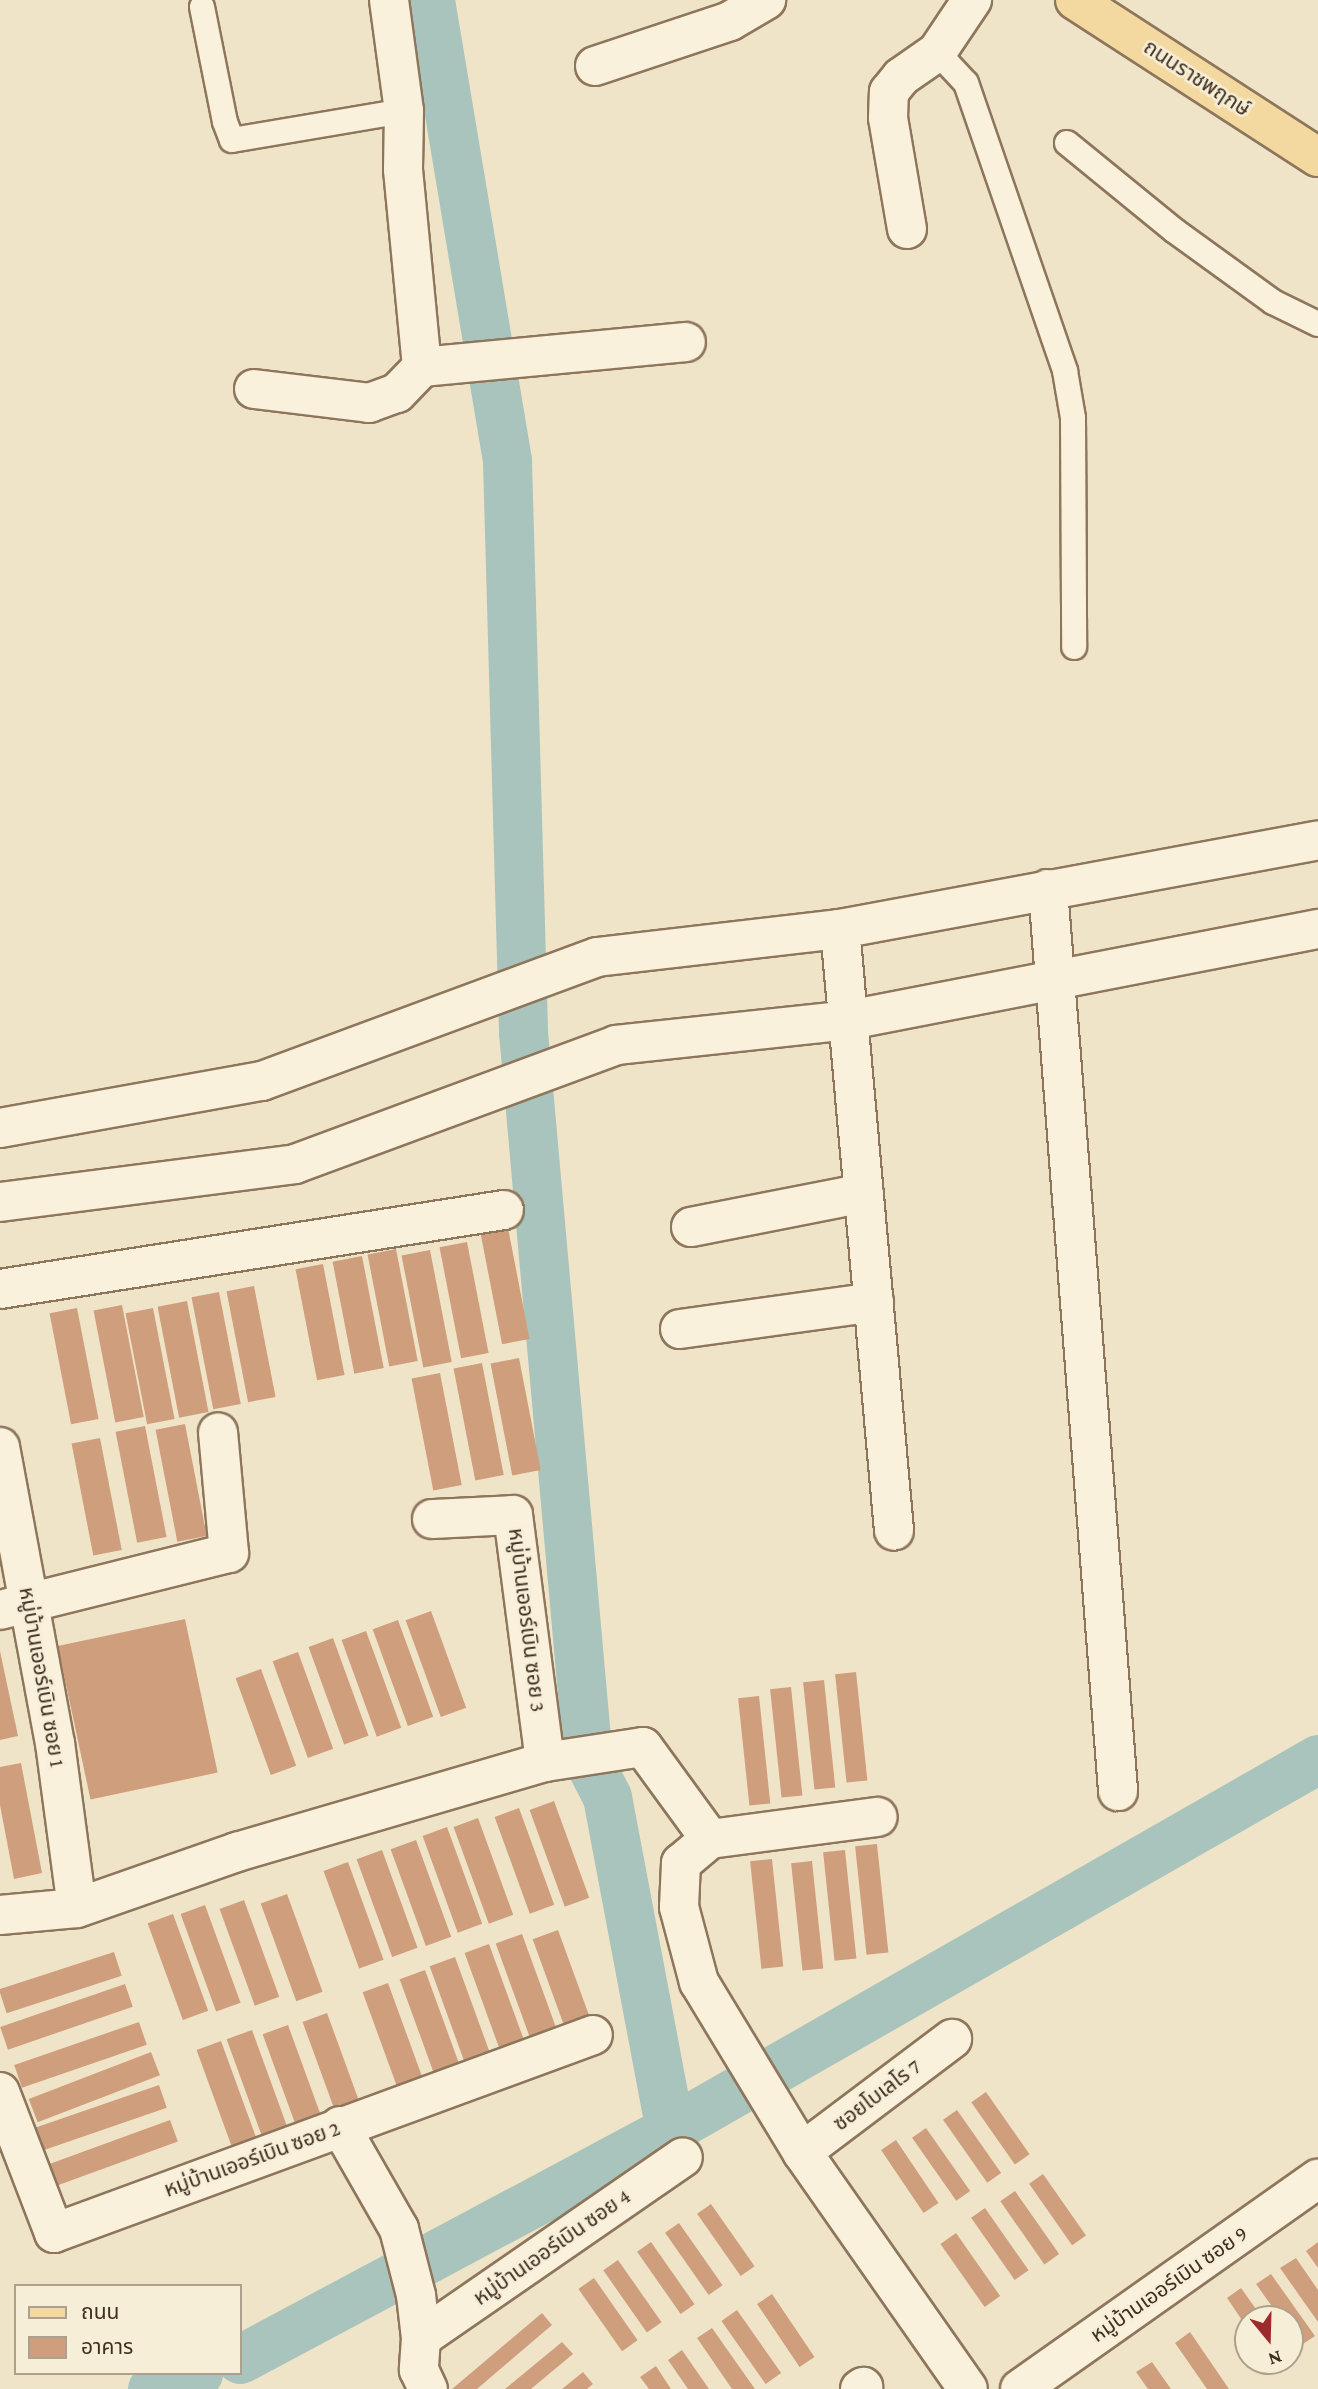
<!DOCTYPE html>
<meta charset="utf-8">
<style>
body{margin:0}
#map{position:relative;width:1318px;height:2389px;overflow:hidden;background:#f0e4c8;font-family:"Crimson Pro","Noto Sans Thai",serif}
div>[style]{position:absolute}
.canal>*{height:49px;margin:-24.5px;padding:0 24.5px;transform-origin:24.5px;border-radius:24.5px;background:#a9c4bc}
.building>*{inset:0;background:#cf9f7d;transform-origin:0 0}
.roads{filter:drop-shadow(2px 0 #8d765c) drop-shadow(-2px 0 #8d765c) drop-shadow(0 2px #8d765c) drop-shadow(0 -2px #8d765c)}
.service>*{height:24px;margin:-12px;padding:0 12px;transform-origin:12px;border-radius:12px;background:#faf1dc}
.minor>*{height:38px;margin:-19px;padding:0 19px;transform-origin:19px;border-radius:19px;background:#faf1dc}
.primary>*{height:38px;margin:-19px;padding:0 19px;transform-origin:19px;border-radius:19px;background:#f3d9a0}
span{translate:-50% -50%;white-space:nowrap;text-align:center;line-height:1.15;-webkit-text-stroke:5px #f7eed8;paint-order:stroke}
.street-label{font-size:21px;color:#3d2e20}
.legend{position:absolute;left:14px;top:2284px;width:228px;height:91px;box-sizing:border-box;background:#f7eed8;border:2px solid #ada18e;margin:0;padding:9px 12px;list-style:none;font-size:21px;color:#3d2e20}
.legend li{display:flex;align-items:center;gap:14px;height:35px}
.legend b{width:35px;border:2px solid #ada18e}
.north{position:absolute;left:1234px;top:2305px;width:70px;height:70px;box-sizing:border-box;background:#f7eed8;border:2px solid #ada18e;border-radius:50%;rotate:161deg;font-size:19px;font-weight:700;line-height:28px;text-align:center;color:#3d2e20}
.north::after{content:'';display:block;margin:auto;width:24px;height:32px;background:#9e2a2b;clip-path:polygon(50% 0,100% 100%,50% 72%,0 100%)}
</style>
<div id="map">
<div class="canal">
<i style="left:430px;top:0;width:467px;rotate:80.5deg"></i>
<i style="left:507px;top:461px;width:571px;rotate:88.39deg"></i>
<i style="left:523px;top:1032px;width:731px;rotate:84.9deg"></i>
<i style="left:588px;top:1760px;width:42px;rotate:62.8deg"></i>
<i style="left:607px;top:1797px;width:338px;rotate:79.3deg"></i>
<i style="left:240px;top:2359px;width:488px;rotate:-28.1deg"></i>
<i style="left:670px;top:2129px;width:746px;rotate:-29.73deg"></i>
<i style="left:152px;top:2389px;width:49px;rotate:-19.2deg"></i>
</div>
<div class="building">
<i style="left:508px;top:1228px;width:113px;height:28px;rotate:79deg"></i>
<i style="left:467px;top:1242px;width:113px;height:28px;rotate:79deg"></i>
<i style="left:396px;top:1249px;width:114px;height:29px;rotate:79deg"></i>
<i style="left:430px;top:1250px;width:114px;height:29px;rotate:79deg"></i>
<i style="left:362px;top:1256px;width:114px;height:30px;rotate:79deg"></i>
<i style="left:323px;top:1264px;width:113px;height:28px;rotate:79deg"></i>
<i style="left:254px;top:1286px;width:113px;height:28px;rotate:79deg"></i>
<i style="left:219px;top:1292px;width:114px;height:28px;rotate:79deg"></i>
<i style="left:187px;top:1301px;width:113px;height:30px;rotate:79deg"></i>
<i style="left:122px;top:1305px;width:114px;height:29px;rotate:79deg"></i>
<i style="left:77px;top:1308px;width:113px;height:28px;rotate:79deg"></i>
<i style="left:153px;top:1308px;width:113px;height:28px;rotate:79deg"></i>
<i style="left:519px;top:1358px;width:114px;height:29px;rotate:79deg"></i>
<i style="left:482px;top:1363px;width:114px;height:29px;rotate:79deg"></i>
<i style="left:440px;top:1373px;width:114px;height:29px;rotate:79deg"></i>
<i style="left:185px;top:1424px;width:114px;height:30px;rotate:79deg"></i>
<i style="left:145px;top:1426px;width:113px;height:30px;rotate:79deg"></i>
<i style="left:100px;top:1438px;width:114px;height:29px;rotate:79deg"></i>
<i style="left:431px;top:1611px;width:103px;height:27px;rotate:70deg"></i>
<i style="left:185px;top:1619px;width:157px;height:130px;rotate:78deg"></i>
<i style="left:398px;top:1620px;width:103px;height:27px;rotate:70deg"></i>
<i style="left:366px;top:1631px;width:103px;height:26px;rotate:70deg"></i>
<i style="left:333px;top:1638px;width:104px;height:26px;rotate:70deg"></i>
<i style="clip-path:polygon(0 1651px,18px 1736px,0 1740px)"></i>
<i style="left:298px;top:1652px;width:103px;height:27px;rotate:70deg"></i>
<i style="left:261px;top:1669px;width:103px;height:27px;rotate:70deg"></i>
<i style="left:856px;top:1672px;width:109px;height:21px;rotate:84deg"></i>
<i style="left:824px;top:1680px;width:108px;height:21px;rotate:84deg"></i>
<i style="left:791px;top:1687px;width:109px;height:21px;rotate:84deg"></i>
<i style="left:759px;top:1696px;width:108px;height:21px;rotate:84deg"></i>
<i style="clip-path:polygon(21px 1763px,42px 1873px,14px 1879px,0 1805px,0 1767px)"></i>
<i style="left:554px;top:1801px;width:103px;height:26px;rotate:70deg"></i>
<i style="left:519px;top:1808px;width:103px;height:26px;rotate:70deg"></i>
<i style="left:478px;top:1818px;width:103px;height:26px;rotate:70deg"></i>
<i style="left:447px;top:1827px;width:103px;height:26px;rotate:70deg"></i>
<i style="left:416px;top:1840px;width:103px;height:27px;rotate:70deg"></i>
<i style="left:877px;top:1844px;width:109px;height:22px;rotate:84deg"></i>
<i style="left:382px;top:1850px;width:104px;height:27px;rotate:70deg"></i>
<i style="left:845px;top:1850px;width:109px;height:22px;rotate:84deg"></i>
<i style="left:772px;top:1859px;width:108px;height:22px;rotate:84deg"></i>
<i style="left:812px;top:1861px;width:108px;height:21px;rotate:84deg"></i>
<i style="left:348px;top:1862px;width:104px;height:26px;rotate:70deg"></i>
<i style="left:287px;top:1894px;width:104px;height:28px;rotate:70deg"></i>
<i style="left:244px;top:1900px;width:103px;height:26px;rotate:70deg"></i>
<i style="left:205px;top:1905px;width:104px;height:26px;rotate:70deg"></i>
<i style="left:173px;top:1914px;width:103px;height:27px;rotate:70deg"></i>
<i style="left:558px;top:1930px;width:103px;height:27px;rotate:70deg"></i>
<i style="left:522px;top:1934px;width:104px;height:28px;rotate:70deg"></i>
<i style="left:489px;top:1944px;width:104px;height:26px;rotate:70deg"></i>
<i style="left:114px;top:1952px;width:25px;height:121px;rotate:72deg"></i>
<i style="left:455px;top:1957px;width:103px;height:27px;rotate:70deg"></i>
<i style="left:425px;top:1970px;width:104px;height:27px;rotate:70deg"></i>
<i style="left:388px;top:1983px;width:103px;height:27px;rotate:70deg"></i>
<i style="left:125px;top:1984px;width:24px;height:132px;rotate:71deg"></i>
<i style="left:327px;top:2013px;width:103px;height:26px;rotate:70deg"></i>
<i style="left:139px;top:2022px;width:24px;height:132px;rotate:71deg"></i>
<i style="left:288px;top:2025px;width:104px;height:27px;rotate:70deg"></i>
<i style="left:252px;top:2030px;width:104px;height:27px;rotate:70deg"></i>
<i style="left:221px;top:2041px;width:103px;height:26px;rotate:70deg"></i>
<i style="left:151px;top:2052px;width:25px;height:131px;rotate:69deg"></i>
<i style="left:159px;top:2085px;width:24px;height:132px;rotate:71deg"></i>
<i style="left:986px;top:2092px;width:76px;height:18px;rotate:55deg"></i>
<i style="left:957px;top:2110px;width:77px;height:17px;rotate:55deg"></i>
<i style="left:170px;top:2120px;width:23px;height:132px;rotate:70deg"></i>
<i style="left:926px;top:2128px;width:77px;height:17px;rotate:55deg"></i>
<i style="left:896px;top:2140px;width:76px;height:18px;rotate:56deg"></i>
<i style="left:1043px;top:2174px;width:75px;height:17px;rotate:55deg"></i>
<i style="left:1015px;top:2191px;width:77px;height:18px;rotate:55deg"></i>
<i style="left:711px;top:2204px;width:76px;height:17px;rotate:55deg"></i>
<i style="left:985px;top:2208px;width:76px;height:17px;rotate:55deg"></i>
<i style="left:679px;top:2223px;width:76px;height:17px;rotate:55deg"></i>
<i style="left:956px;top:2233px;width:77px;height:19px;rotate:55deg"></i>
<i style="left:651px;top:2242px;width:76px;height:17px;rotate:55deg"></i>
<i style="clip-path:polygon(1318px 2242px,1318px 2268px,1306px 2251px)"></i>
<i style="clip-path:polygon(1296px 2258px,1318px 2290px,1318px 2322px,1280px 2268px)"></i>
<i style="left:618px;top:2260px;width:76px;height:18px;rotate:55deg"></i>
<i style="clip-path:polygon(1271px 2274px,1315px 2336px,1300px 2346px,1290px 2332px,1290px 2319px,1281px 2319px,1256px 2284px)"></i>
<i style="left:594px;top:2278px;width:76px;height:19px;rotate:55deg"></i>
<i style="clip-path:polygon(1241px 2288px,1263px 2319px,1248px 2319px,1248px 2329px,1227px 2298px)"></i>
<i style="left:772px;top:2294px;width:76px;height:18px;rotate:56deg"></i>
<i style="left:737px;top:2310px;width:77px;height:19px;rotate:55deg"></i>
<i style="clip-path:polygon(542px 2313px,552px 2325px,477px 2389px,452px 2389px)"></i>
<i style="clip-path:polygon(712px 2328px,755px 2389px,732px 2389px,697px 2338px)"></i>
<i style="clip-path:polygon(1190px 2332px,1229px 2389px,1207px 2389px,1175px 2343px)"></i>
<i style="clip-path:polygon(562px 2342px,573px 2354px,531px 2389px,505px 2389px)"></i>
<i style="clip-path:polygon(682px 2350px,709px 2389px,688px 2389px,668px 2360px)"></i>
<i style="clip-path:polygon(1152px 2362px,1171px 2389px,1148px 2389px,1136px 2372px)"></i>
<i style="clip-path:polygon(656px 2366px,671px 2389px,649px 2389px,640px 2377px)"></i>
<i style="clip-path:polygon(583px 2372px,593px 2384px,587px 2389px,562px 2389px)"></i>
</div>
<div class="roads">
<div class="service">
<i style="left:202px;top:7px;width:117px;rotate:78.7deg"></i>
<i style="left:225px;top:122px;width:19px;rotate:69deg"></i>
<i style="left:232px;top:140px;width:174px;rotate:-9.6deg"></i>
<i style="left:937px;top:52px;width:42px;rotate:46.9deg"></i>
<i style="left:966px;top:83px;width:305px;rotate:71deg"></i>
<i style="left:1065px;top:371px;width:48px;rotate:80.3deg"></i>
<i style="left:1073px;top:418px;width:229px;rotate:89.7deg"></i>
<i style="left:1067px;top:143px;width:139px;rotate:39.2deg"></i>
<i style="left:1175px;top:231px;width:121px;rotate:35.9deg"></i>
<i style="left:1273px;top:302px;width:50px;rotate:26.1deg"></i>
</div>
<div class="minor">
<i style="left:595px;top:66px;width:142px;rotate:-18.4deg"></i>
<i style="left:730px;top:21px;width:42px;rotate:-30.3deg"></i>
<i style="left:907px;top:229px;width:113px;rotate:-99.7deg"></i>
<i style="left:888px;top:118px;width:26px;rotate:-88deg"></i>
<i style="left:889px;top:92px;width:19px;rotate:-51deg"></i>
<i style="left:901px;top:77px;width:44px;rotate:-34.8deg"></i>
<i style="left:937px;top:52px;width:63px;rotate:-56.1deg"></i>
<i style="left:422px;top:367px;width:265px;rotate:-5.4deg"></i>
<i style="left:254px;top:389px;width:116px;rotate:6.9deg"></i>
<i style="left:369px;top:403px;width:30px;rotate:-20deg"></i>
<i style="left:397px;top:393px;width:36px;rotate:-46deg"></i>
<i style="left:422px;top:367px;width:199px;rotate:-95.5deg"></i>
<i style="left:403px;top:169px;width:58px;rotate:-89deg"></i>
<i style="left:404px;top:111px;width:112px;rotate:-97.7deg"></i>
<i style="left:1048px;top:889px;width:905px;rotate:85.56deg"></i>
<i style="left:840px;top:929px;width:604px;rotate:84.87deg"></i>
<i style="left:0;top:1128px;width:266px;rotate:-10.2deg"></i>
<i style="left:262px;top:1081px;width:357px;rotate:-20.3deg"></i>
<i style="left:597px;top:957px;width:245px;rotate:-6.6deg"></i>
<i style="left:840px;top:929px;width:486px;rotate:-10.5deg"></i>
<i style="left:0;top:1202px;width:297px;rotate:-7.3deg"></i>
<i style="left:295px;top:1164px;width:342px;rotate:-20.3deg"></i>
<i style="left:616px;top:1045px;width:234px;rotate:-6.1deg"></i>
<i style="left:849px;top:1020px;width:478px;rotate:-11deg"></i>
<i style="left:691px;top:1227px;width:176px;rotate:-11.1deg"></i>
<i style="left:0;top:1289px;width:510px;rotate:-8.91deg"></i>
<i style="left:680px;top:1329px;width:196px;rotate:-7.9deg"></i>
<i style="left:0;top:1447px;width:301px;rotate:79.5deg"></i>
<i style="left:55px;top:1743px;width:166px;rotate:82.4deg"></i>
<i style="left:432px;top:1519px;width:81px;rotate:-2.8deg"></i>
<i style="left:513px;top:1515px;width:249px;rotate:82.6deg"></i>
<i style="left:0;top:1610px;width:236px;rotate:-14deg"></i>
<i style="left:229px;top:1553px;width:121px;rotate:-95.2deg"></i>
<i style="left:710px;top:1839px;width:169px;rotate:-7.5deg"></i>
<i style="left:0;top:1915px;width:77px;rotate:-5.2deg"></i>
<i style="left:77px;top:1908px;width:170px;rotate:-19.3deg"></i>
<i style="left:237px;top:1852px;width:321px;rotate:-16.3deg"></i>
<i style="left:545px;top:1762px;width:99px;rotate:-8.7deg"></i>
<i style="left:643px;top:1747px;width:114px;rotate:53.9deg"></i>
<i style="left:710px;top:1839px;width:38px;rotate:140deg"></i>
<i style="left:681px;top:1863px;width:44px;rotate:92.6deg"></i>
<i style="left:679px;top:1907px;width:78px;rotate:75.1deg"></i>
<i style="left:699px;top:1982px;width:199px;rotate:58.8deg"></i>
<i style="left:802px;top:2152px;width:289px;rotate:55deg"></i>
<i style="left:0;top:2092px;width:151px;rotate:69deg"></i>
<i style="left:54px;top:2233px;width:574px;rotate:-20.17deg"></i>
<i style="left:340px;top:2126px;width:119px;rotate:60.2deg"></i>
<i style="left:399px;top:2229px;width:68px;rotate:75.6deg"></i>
<i style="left:416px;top:2295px;width:43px;rotate:83.4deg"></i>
<i style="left:421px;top:2338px;width:32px;rotate:94deg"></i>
<i style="left:419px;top:2370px;width:21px;rotate:65deg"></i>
<i style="left:802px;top:2152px;width:188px;rotate:-37deg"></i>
<i style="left:421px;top:2338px;width:318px;rotate:-34.6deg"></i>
<i style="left:860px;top:2389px;width:4px;rotate:-34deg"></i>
<i style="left:1020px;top:2389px;width:365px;rotate:-35.2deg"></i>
</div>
<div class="primary">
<i style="left:1075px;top:0;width:289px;rotate:32.9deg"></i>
</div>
</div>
<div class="street-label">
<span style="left:1197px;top:78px;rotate:33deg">ถนนราชพฤกษ์</span>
<span style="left:527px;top:1620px;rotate:83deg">หมู่บ้านเออร์เบิน ซอย 3</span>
<span style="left:42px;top:1677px;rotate:80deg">หมู่บ้านเออร์เบิน ซอย 1</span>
<span style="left:877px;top:2095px;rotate:-37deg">ซอยโบเลโร 7</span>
<span style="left:252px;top:2159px;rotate:-20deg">หมู่บ้านเออร์เบิน ซอย 2</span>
<span style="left:552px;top:2247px;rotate:-35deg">หมู่บ้านเออร์เบิน ซอย 4</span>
<span style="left:1169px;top:2284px;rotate:-35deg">หมู่บ้านเออร์เบิน ซอย 9</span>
</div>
<ul class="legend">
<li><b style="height:9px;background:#f3d9a0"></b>ถนน</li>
<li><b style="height:19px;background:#cf9f7d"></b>อาคาร</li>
</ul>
<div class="north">N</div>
</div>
